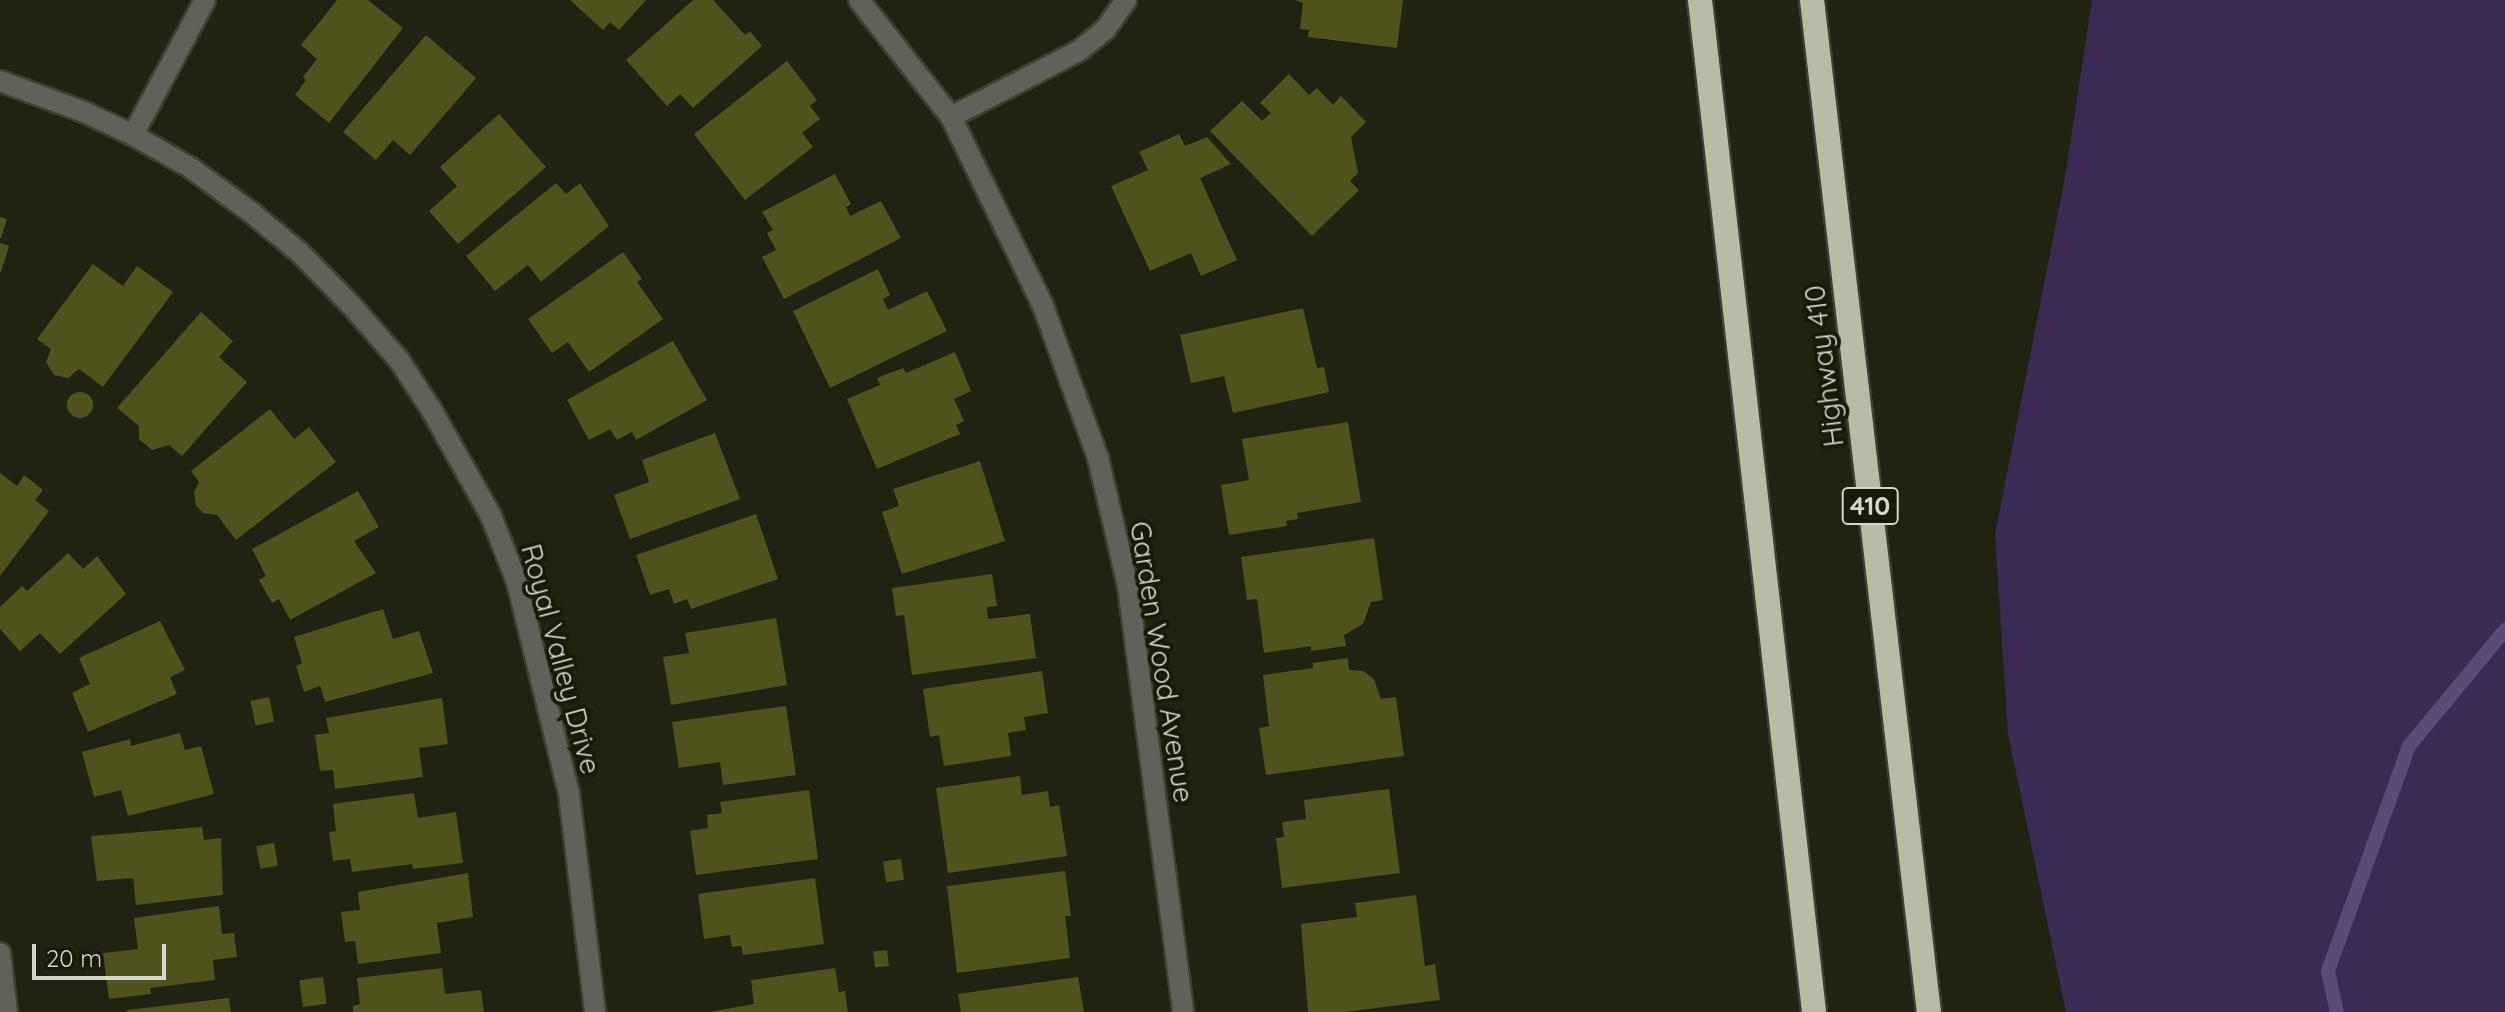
<!DOCTYPE html>
<style>
body{margin:0}
#map{position:relative;width:2505px;height:1012px;overflow:hidden;background:#212312;font-family:Quicksand,sans-serif}
div>[style]{position:absolute}
.green>*{inset:0;background:#3a2b54}
.stream>*{height:14px;margin:-7px;padding:0 7px;transform-origin:7px;border-radius:7px;background:#5a4a78}
.building>*{inset:0;background:#4f521c;transform-origin:0 0}
.round{border-radius:50%}
.roads{filter:drop-shadow(2px 0 #3e4030) drop-shadow(-2px 0 #3e4030) drop-shadow(0 2px #3e4030) drop-shadow(0 -2px #3e4030)}
.street>*{height:20px;margin:-10px;padding:0 10px;transform-origin:10px;border-radius:10px;background:#606159}
.highway>*{height:24px;margin:-12px;padding:0 12px;transform-origin:12px;border-radius:12px;background:#b9bba6}
span{translate:-50% -50%;white-space:nowrap;text-align:center;line-height:1.15;-webkit-text-stroke:8px #181909;paint-order:stroke}
.shield-label span{padding:2px 6px;background:#181909;border:2px solid;border-radius:6px;-webkit-text-stroke-width:0}
.shield-label{font-size:26px;color:#d5d6cc;font-weight:700}
.street-label{font-size:28px;color:#d5d6cc}
.scale{position:absolute;left:32px;top:944px;width:134px;height:36px;box-sizing:border-box;border:4px solid #d5d6cc;border-top:0;padding-left:10px;font-size:24px;line-height:28px;white-space:nowrap;color:#d5d6cc;-webkit-text-stroke:6px #181909;paint-order:stroke}
</style>
<div id="map">
<div class="green">
<i style="clip-path:polygon(2092px 0,2505px 0,2505px 1012px,2066px 1012px,2008px 734px,1995px 535px,2065px 177px)"></i>
</div>
<div class="stream">
<i style="left:2337px;top:1012px;width:42px;rotate:-102.4deg"></i>
<i style="left:2328px;top:971px;width:239px;rotate:-70.2deg"></i>
<i style="left:2409px;top:746px;width:151px;rotate:-50.4deg"></i>
</div>
<div class="building">
<i style="clip-path:polygon(337px 0,368px 0,403px 28px,329px 123px,295px 95px,306px 80px,303px 77px,317px 59px,301px 45px)"></i>
<i style="clip-path:polygon(570px 0,646px 0,619px 30px,610px 22px,603px 30px)"></i>
<i style="clip-path:polygon(693px 0,713px 0,745px 35px,750px 31px,762px 46px,693px 108px,680px 94px,667px 106px,626px 60px)"></i>
<i style="clip-path:polygon(1295px 0,1403px 0,1397px 48px,1308px 37px,1309px 30px,1300px 29px,1303px 3px)"></i>
<i style="clip-path:polygon(426px 35px,476px 78px,410px 155px,393px 140px,376px 160px,343px 132px)"></i>
<i style="clip-path:polygon(787px 61px,817px 100px,810px 106px,820px 119px,802px 133px,813px 147px,745px 200px,694px 134px)"></i>
<i style="clip-path:polygon(1289px 74px,1309px 95px,1317px 88px,1333px 105px,1341px 96px,1366px 122px,1351px 137px,1358px 173px,1350px 181px,1359px 190px,1312px 236px,1210px 131px,1242px 101px,1262px 121px,1271px 113px,1260px 103px)"></i>
<i style="clip-path:polygon(499px 114px,546px 167px,458px 244px,429px 211px,457px 186px,440px 167px)"></i>
<i style="clip-path:polygon(1179px 134px,1185px 146px,1207px 137px,1231px 164px,1200px 178px,1237px 260px,1201px 276px,1191px 253px,1150px 271px,1111px 186px,1148px 170px,1139px 152px)"></i>
<i style="clip-path:polygon(835px 174px,851px 204px,846px 207px,850px 216px,881px 201px,901px 238px,784px 299px,762px 257px,776px 250px,767px 233px,773px 230px,762px 212px)"></i>
<i style="clip-path:polygon(556px 183px,566px 194px,580px 183px,609px 226px,541px 282px,528px 265px,495px 291px,466px 256px)"></i>
<i style="clip-path:polygon(0 217px,7px 219px,1px 238px,0 238px)"></i>
<i style="clip-path:polygon(0 243px,9px 246px,1px 272px,0 272px)"></i>
<i style="clip-path:polygon(623px 252px,642px 279px,637px 282px,663px 319px,589px 372px,568px 342px,552px 353px,528px 319px)"></i>
<i style="clip-path:polygon(93px 264px,123px 286px,137px 266px,173px 292px,103px 387px,79px 369px,68px 378px,54px 375px,46px 362px,51px 349px,37px 339px)"></i>
<i style="clip-path:polygon(878px 269px,890px 295px,883px 299px,888px 310px,927px 291px,947px 331px,830px 388px,793px 311px)"></i>
<i style="clip-path:polygon(1303px 308px,1317px 368px,1324px 367px,1329px 392px,1233px 413px,1224px 376px,1191px 383px,1180px 335px)"></i>
<i style="clip-path:polygon(201px 312px,233px 341px,219px 357px,247px 382px,182px 456px,169px 445px,152px 450px,139px 439px,139px 426px,117px 408px)"></i>
<i style="clip-path:polygon(673px 341px,707px 400px,636px 440px,632px 432px,617px 440px,610px 429px,589px 440px,567px 400px)"></i>
<i style="clip-path:polygon(955px 352px,971px 391px,954px 399px,964px 421px,956px 425px,960px 434px,877px 469px,847px 399px,880px 385px,877px 378px,903px 368px,906px 373px)"></i>
<i class="round" style="left:67px;top:392px;width:26px;height:26px"></i>
<i style="clip-path:polygon(270px 409px,294px 439px,309px 427px,336px 462px,236px 540px,217px 515px,203px 513px,196px 505px,194px 492px,199px 482px,191px 471px)"></i>
<i style="clip-path:polygon(1348px 422px,1361px 502px,1297px 513px,1298px 519px,1286px 521px,1287px 526px,1229px 535px,1221px 485px,1249px 480px,1242px 439px)"></i>
<i style="clip-path:polygon(715px 433px,740px 499px,630px 539px,614px 495px,649px 482px,642px 460px)"></i>
<i style="clip-path:polygon(980px 461px,1005px 541px,902px 574px,882px 512px,899px 506px,893px 489px)"></i>
<i style="clip-path:polygon(0 473px,17px 486px,24px 475px,43px 490px,35px 500px,49px 511px,0 576px)"></i>
<i style="clip-path:polygon(358px 491px,379px 527px,354px 541px,376px 573px,290px 620px,279px 599px,272px 603px,259px 580px,266px 576px,252px 549px)"></i>
<i style="clip-path:polygon(756px 514px,778px 579px,691px 609px,687px 599px,674px 604px,669px 589px,650px 595px,636px 555px)"></i>
<i style="clip-path:polygon(1374px 538px,1383px 600px,1371px 602px,1363px 624px,1344px 635px,1346px 646px,1311px 651px,1311px 646px,1264px 653px,1257px 599px,1247px 600px,1241px 557px)"></i>
<i style="clip-path:polygon(68px 553px,83px 569px,97px 556px,126px 594px,60px 654px,40px 633px,20px 651px,0 629px,0 607px,22px 586px,27px 591px)"></i>
<i style="clip-path:polygon(992px 574px,997px 606px,987px 607px,988px 619px,1030px 614px,1036px 658px,912px 675px,904px 615px,896px 616px,892px 588px)"></i>
<i style="clip-path:polygon(383px 609px,393px 639px,419px 631px,433px 673px,325px 702px,320px 686px,304px 692px,296px 666px,302px 663px,294px 637px)"></i>
<i style="clip-path:polygon(776px 618px,787px 685px,671px 705px,663px 657px,689px 653px,685px 633px)"></i>
<i style="clip-path:polygon(160px 621px,185px 670px,170px 677px,177px 694px,88px 732px,72px 693px,90px 684px,79px 658px)"></i>
<i style="clip-path:polygon(1348px 658px,1349px 670px,1363px 671px,1374px 679px,1381px 699px,1396px 697px,1404px 756px,1266px 775px,1259px 728px,1269px 726px,1263px 675px,1313px 668px,1313px 663px)"></i>
<i style="clip-path:polygon(1042px 671px,1048px 713px,1024px 717px,1026px 730px,1008px 733px,1011px 756px,944px 766px,939px 735px,930px 737px,923px 689px)"></i>
<i style="left:269px;top:697px;width:25px;height:19px;rotate:78deg"></i>
<i style="clip-path:polygon(442px 698px,448px 744px,419px 748px,423px 777px,335px 789px,333px 770px,320px 771px,315px 735px,329px 733px,326px 718px)"></i>
<i style="clip-path:polygon(786px 706px,796px 775px,723px 785px,720px 762px,679px 768px,672px 722px)"></i>
<i style="clip-path:polygon(180px 733px,185px 750px,201px 746px,214px 794px,128px 816px,121px 790px,94px 797px,82px 752px,130px 739px,131px 746px)"></i>
<i style="clip-path:polygon(1020px 776px,1022px 795px,1048px 791px,1050px 807px,1059px 805px,1067px 856px,948px 873px,936px 788px)"></i>
<i style="clip-path:polygon(1389px 789px,1400px 873px,1282px 888px,1276px 838px,1284px 837px,1282px 822px,1306px 819px,1304px 800px)"></i>
<i style="clip-path:polygon(809px 790px,818px 859px,696px 875px,690px 831px,708px 828px,707px 815px,722px 813px,720px 802px)"></i>
<i style="clip-path:polygon(414px 793px,418px 818px,456px 812px,463px 863px,413px 869px,412px 864px,352px 872px,350px 859px,333px 861px,329px 832px,336px 831px,333px 804px)"></i>
<i style="clip-path:polygon(202px 827px,204px 840px,221px 838px,223px 895px,136px 905px,133px 878px,97px 881px,91px 836px)"></i>
<i style="left:274px;top:843px;width:23px;height:18px;rotate:80deg"></i>
<i style="left:901px;top:859px;width:21px;height:18px;rotate:82deg"></i>
<i style="clip-path:polygon(1065px 871px,1071px 916px,1065px 916px,1070px 958px,957px 973px,947px 886px)"></i>
<i style="clip-path:polygon(468px 873px,473px 917px,437px 923px,441px 953px,358px 964px,355px 941px,345px 942px,341px 912px,360px 910px,358px 892px)"></i>
<i style="clip-path:polygon(815px 878px,824px 944px,743px 955px,741px 946px,732px 947px,730px 935px,704px 939px,698px 894px)"></i>
<i style="clip-path:polygon(1416px 895px,1425px 966px,1435px 964px,1440px 1000px,1345px 1012px,1308px 1012px,1301px 924px,1357px 917px,1355px 903px)"></i>
<i style="clip-path:polygon(219px 906px,222px 934px,234px 933px,237px 957px,213px 960px,215px 980px,150px 988px,151px 994px,109px 999px,103px 953px,138px 949px,134px 918px)"></i>
<i style="left:887px;top:950px;width:16px;height:14px;rotate:83deg"></i>
<i style="clip-path:polygon(442px 968px,445px 994px,481px 990px,484px 1012px,353px 1012px,353px 1006px,360px 1004px,357px 978px)"></i>
<i style="clip-path:polygon(835px 968px,839px 992px,845px 991px,848px 1012px,709px 1012px,754px 1004px,751px 980px)"></i>
<i style="left:323px;top:977px;width:27px;height:24px;rotate:82deg"></i>
<i style="clip-path:polygon(1078px 977px,1084px 1012px,961px 1012px,958px 994px)"></i>
<i style="clip-path:polygon(229px 998px,231px 1012px,127px 1012px,127px 1010px)"></i>
</div>
<div class="roads">
<div class="street">
<i style="left:859px;top:0;width:149px;rotate:51.8deg"></i>
<i style="left:951px;top:117px;width:210px;rotate:64deg"></i>
<i style="left:1043px;top:306px;width:162px;rotate:70.1deg"></i>
<i style="left:1098px;top:458px;width:131px;rotate:76.8deg"></i>
<i style="left:1128px;top:586px;width:430px;rotate:82.6deg"></i>
<i style="left:0;top:81px;width:90px;rotate:20.3deg"></i>
<i style="left:84px;top:112px;width:54px;rotate:25.1deg"></i>
<i style="left:133px;top:135px;width:67px;rotate:29.6deg"></i>
<i style="left:191px;top:168px;width:76px;rotate:36.4deg"></i>
<i style="left:252px;top:213px;width:61px;rotate:39.7deg"></i>
<i style="left:299px;top:252px;width:76px;rotate:45.5deg"></i>
<i style="left:352px;top:306px;width:72px;rotate:49deg"></i>
<i style="left:399px;top:360px;width:59px;rotate:56.9deg"></i>
<i style="left:431px;top:409px;width:123px;rotate:60.7deg"></i>
<i style="left:491px;top:516px;width:71px;rotate:68.5deg"></i>
<i style="left:517px;top:582px;width:217px;rotate:76.2deg"></i>
<i style="left:569px;top:793px;width:221px;rotate:83.2deg"></i>
<i style="left:951px;top:117px;width:145px;rotate:-27.4deg"></i>
<i style="left:1080px;top:50px;width:32px;rotate:-39deg"></i>
<i style="left:1105px;top:30px;width:37px;rotate:-55deg"></i>
<i style="left:133px;top:135px;width:153px;rotate:-61.9deg"></i>
<i style="left:0;top:953px;width:59px;rotate:83.2deg"></i>
</div>
<div class="highway">
<i style="left:1700px;top:0;width:1018px;rotate:83.57deg"></i>
<i style="left:1812px;top:0;width:1019px;rotate:83.41deg"></i>
</div>
</div>
<div class="shield-label">
<span style="left:1870px;top:506px">410</span>
</div>
<div class="street-label">
<span style="left:1824px;top:366px;rotate:-97deg">Highway 410</span>
<span style="left:561px;top:659px;rotate:75deg">Royal Valley Drive</span>
<span style="left:1162px;top:662px;rotate:81deg">Garden Wood Avenue</span>
</div>
<div class="scale">20 m</div>
</div>
